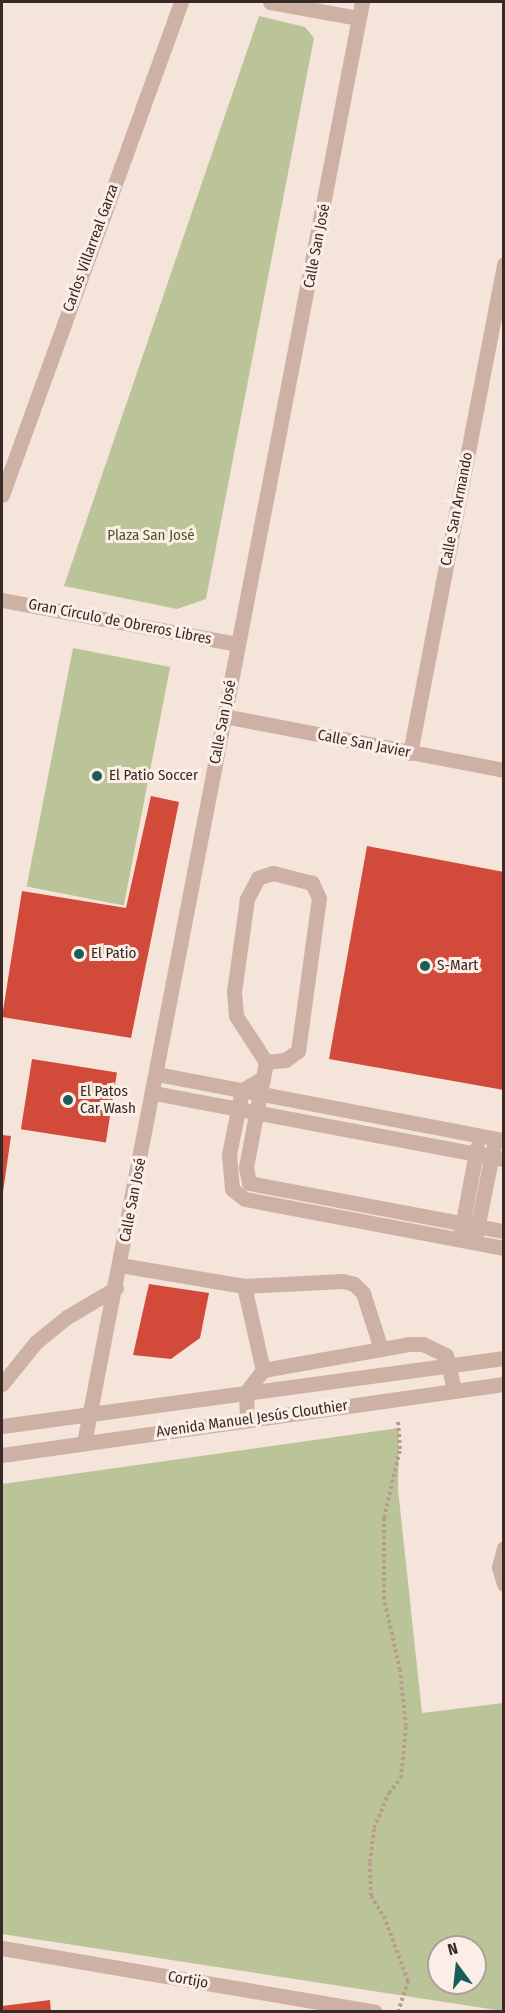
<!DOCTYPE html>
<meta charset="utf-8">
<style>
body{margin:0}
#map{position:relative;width:505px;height:2013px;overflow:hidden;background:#f4e4d9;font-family:"Fira Sans Condensed",sans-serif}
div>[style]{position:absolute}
.green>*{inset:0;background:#bbc498;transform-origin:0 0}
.building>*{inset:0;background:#d14a3a;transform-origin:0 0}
.path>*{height:4px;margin-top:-2px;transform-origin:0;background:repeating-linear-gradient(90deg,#b99b8e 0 3px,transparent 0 6px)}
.minor>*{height:15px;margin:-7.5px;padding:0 7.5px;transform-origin:7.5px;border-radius:7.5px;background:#cdb1a4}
.dots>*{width:16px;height:16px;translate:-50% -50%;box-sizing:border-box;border:3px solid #fbeee6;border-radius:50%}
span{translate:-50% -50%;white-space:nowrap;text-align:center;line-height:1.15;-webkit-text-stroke:6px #fbeee6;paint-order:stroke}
.street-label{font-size:15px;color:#372926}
.park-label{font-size:15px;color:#4d5828}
.poi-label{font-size:15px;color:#372926}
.left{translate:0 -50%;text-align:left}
.frame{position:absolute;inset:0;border:3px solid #372926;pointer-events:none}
.north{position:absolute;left:427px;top:1935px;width:60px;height:60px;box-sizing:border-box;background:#fbeee6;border:2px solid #ad9f99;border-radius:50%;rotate:345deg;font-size:16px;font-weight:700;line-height:24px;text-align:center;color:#372926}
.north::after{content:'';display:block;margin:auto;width:21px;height:27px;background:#185d58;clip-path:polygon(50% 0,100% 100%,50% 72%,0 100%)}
</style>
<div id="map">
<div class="green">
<i style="clip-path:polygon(259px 16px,305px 27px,314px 38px,206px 599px,177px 609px,64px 586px)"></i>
<i style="left:73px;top:648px;width:99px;height:243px;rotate:11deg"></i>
<i style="clip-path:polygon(evenodd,399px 1428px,398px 1489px,422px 1713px,503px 1703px,503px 2011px,2px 1934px,2px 1484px,399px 1428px,439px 1947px,475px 1947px,475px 1983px,439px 1983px,439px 1947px)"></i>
</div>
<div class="building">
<i style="clip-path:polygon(151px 796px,179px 802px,131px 1038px,2px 1017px,22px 891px,126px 908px)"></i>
<i style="clip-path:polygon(367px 846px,504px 872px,504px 1090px,329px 1059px)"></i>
<i style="left:32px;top:1059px;width:86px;height:71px;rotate:9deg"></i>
<i style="clip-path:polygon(2px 1135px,11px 1136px,3px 1192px,2px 1192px)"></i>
<i style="clip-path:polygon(149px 1284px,209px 1293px,200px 1338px,171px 1359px,133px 1355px)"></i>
<i style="clip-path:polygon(50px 2000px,51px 2012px,2px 2012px,2px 2006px)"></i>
</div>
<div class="path">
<i style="left:398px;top:2012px;width:33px;rotate:-72deg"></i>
<i style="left:408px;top:1981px;width:66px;rotate:-110.4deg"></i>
<i style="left:385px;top:1919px;width:27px;rotate:-121deg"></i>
<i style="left:371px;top:1896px;width:34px;rotate:-92deg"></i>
<i style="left:370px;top:1862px;width:34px;rotate:-83deg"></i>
<i style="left:374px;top:1828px;width:38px;rotate:-67deg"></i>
<i style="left:389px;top:1793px;width:19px;rotate:-51deg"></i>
<i style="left:401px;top:1778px;width:52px;rotate:-84.5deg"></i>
<i style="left:406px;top:1726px;width:56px;rotate:-96.1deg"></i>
<i style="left:400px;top:1670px;width:73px;rotate:-102.7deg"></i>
<i style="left:384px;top:1599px;width:81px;rotate:-90deg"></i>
<i style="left:384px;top:1518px;width:71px;rotate:-76.9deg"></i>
<i style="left:400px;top:1449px;width:28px;rotate:-94deg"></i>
</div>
<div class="minor">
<i style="left:270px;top:2px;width:89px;rotate:10.3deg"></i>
<i style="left:2px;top:495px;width:524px;rotate:-70.04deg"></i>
<i style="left:2px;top:600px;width:240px;rotate:10.6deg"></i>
<i style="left:224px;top:716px;width:285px;rotate:10.9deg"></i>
<i style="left:410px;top:753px;width:498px;rotate:-79.1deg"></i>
<i style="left:266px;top:1062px;width:19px;rotate:-6deg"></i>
<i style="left:285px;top:1060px;width:16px;rotate:-35deg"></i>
<i style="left:298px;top:1051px;width:154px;rotate:-82.2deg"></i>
<i style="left:319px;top:898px;width:17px;rotate:-115deg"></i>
<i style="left:312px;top:883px;width:40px;rotate:-165.6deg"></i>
<i style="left:273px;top:873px;width:16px;rotate:162deg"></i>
<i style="left:258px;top:878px;width:24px;rotate:118deg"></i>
<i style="left:247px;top:899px;width:94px;rotate:98deg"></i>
<i style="left:234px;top:992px;width:24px;rotate:85deg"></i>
<i style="left:236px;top:1016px;width:55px;rotate:56.9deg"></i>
<i style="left:266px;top:1062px;width:107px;rotate:100.8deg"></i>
<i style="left:246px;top:1167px;width:16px;rotate:79deg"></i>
<i style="left:249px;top:1183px;width:259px;rotate:10.7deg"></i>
<i style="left:157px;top:1074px;width:353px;rotate:10.8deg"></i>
<i style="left:263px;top:1078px;width:24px;rotate:150deg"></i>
<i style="left:242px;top:1090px;width:65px;rotate:101.5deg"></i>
<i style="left:229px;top:1154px;width:35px;rotate:85deg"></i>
<i style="left:232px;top:1189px;width:16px;rotate:38deg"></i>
<i style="left:245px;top:1199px;width:264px;rotate:10.7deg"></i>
<i style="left:154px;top:1093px;width:356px;rotate:10.7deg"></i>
<i style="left:461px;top:1232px;width:86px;rotate:-79.3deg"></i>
<i style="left:476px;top:1234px;width:87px;rotate:-78.7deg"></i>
<i style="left:120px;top:1265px;width:126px;rotate:9.6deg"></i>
<i style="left:244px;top:1286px;width:86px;rotate:77.3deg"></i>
<i style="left:244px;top:1286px;width:99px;rotate:-2.9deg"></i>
<i style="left:343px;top:1281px;width:11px;rotate:15deg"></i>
<i style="left:354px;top:1284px;width:13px;rotate:45deg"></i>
<i style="left:363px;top:1293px;width:59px;rotate:72.2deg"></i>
<i style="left:2px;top:1384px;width:54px;rotate:-51deg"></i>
<i style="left:36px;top:1342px;width:40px;rotate:-39deg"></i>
<i style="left:67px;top:1317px;width:57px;rotate:-30.6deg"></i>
<i style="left:247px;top:1420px;width:28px;rotate:-92deg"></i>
<i style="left:246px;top:1392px;width:28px;rotate:-52deg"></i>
<i style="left:263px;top:1370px;width:148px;rotate:-10.1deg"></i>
<i style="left:409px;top:1344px;width:14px"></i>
<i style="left:423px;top:1344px;width:25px;rotate:26deg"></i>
<i style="left:446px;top:1355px;width:37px;rotate:77deg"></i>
<i style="left:2px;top:1426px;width:507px;rotate:-7.71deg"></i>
<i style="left:84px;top:1443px;width:1468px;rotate:-79.08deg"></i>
<i style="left:2px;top:1455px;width:507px;rotate:-8.05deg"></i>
<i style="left:504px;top:1548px;width:20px;rotate:105deg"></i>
<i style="left:499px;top:1567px;width:18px;rotate:74deg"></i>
<i style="left:2px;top:1948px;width:378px;rotate:9.7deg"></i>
</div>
<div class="dots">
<i style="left:97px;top:776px;background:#185d58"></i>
<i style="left:79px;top:954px;background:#185d58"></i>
<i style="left:425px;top:966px;background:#185d58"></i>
<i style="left:68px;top:1100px;background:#185d58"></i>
</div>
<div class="street-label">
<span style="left:317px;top:246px;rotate:-79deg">Calle San José</span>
<span style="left:91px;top:248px;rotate:-70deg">Carlos Villarreal Garza</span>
<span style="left:457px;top:509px;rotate:-79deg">Calle San Armando</span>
<span style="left:120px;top:622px;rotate:11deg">Gran Círculo de Obreros Libres</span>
<span style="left:223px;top:722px;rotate:-79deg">Calle San José</span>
<span style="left:364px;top:744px;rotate:11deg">Calle San Javier</span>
<span style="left:133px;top:1200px;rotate:-79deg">Calle San José</span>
<span style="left:252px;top:1419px;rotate:-8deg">Avenida Manuel Jesús Clouthier</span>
<span style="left:188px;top:1980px;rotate:10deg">Cortijo</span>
</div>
<div class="park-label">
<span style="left:151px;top:536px">Plaza San José</span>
</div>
<div class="poi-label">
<span class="left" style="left:109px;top:776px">El Patio Soccer</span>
<span class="left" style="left:91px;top:954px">El Patio</span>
<span class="left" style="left:437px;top:966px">S-Mart</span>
<span class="left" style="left:80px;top:1100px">El Patos<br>Car Wash</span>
</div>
<div class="frame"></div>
<div class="north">N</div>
</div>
